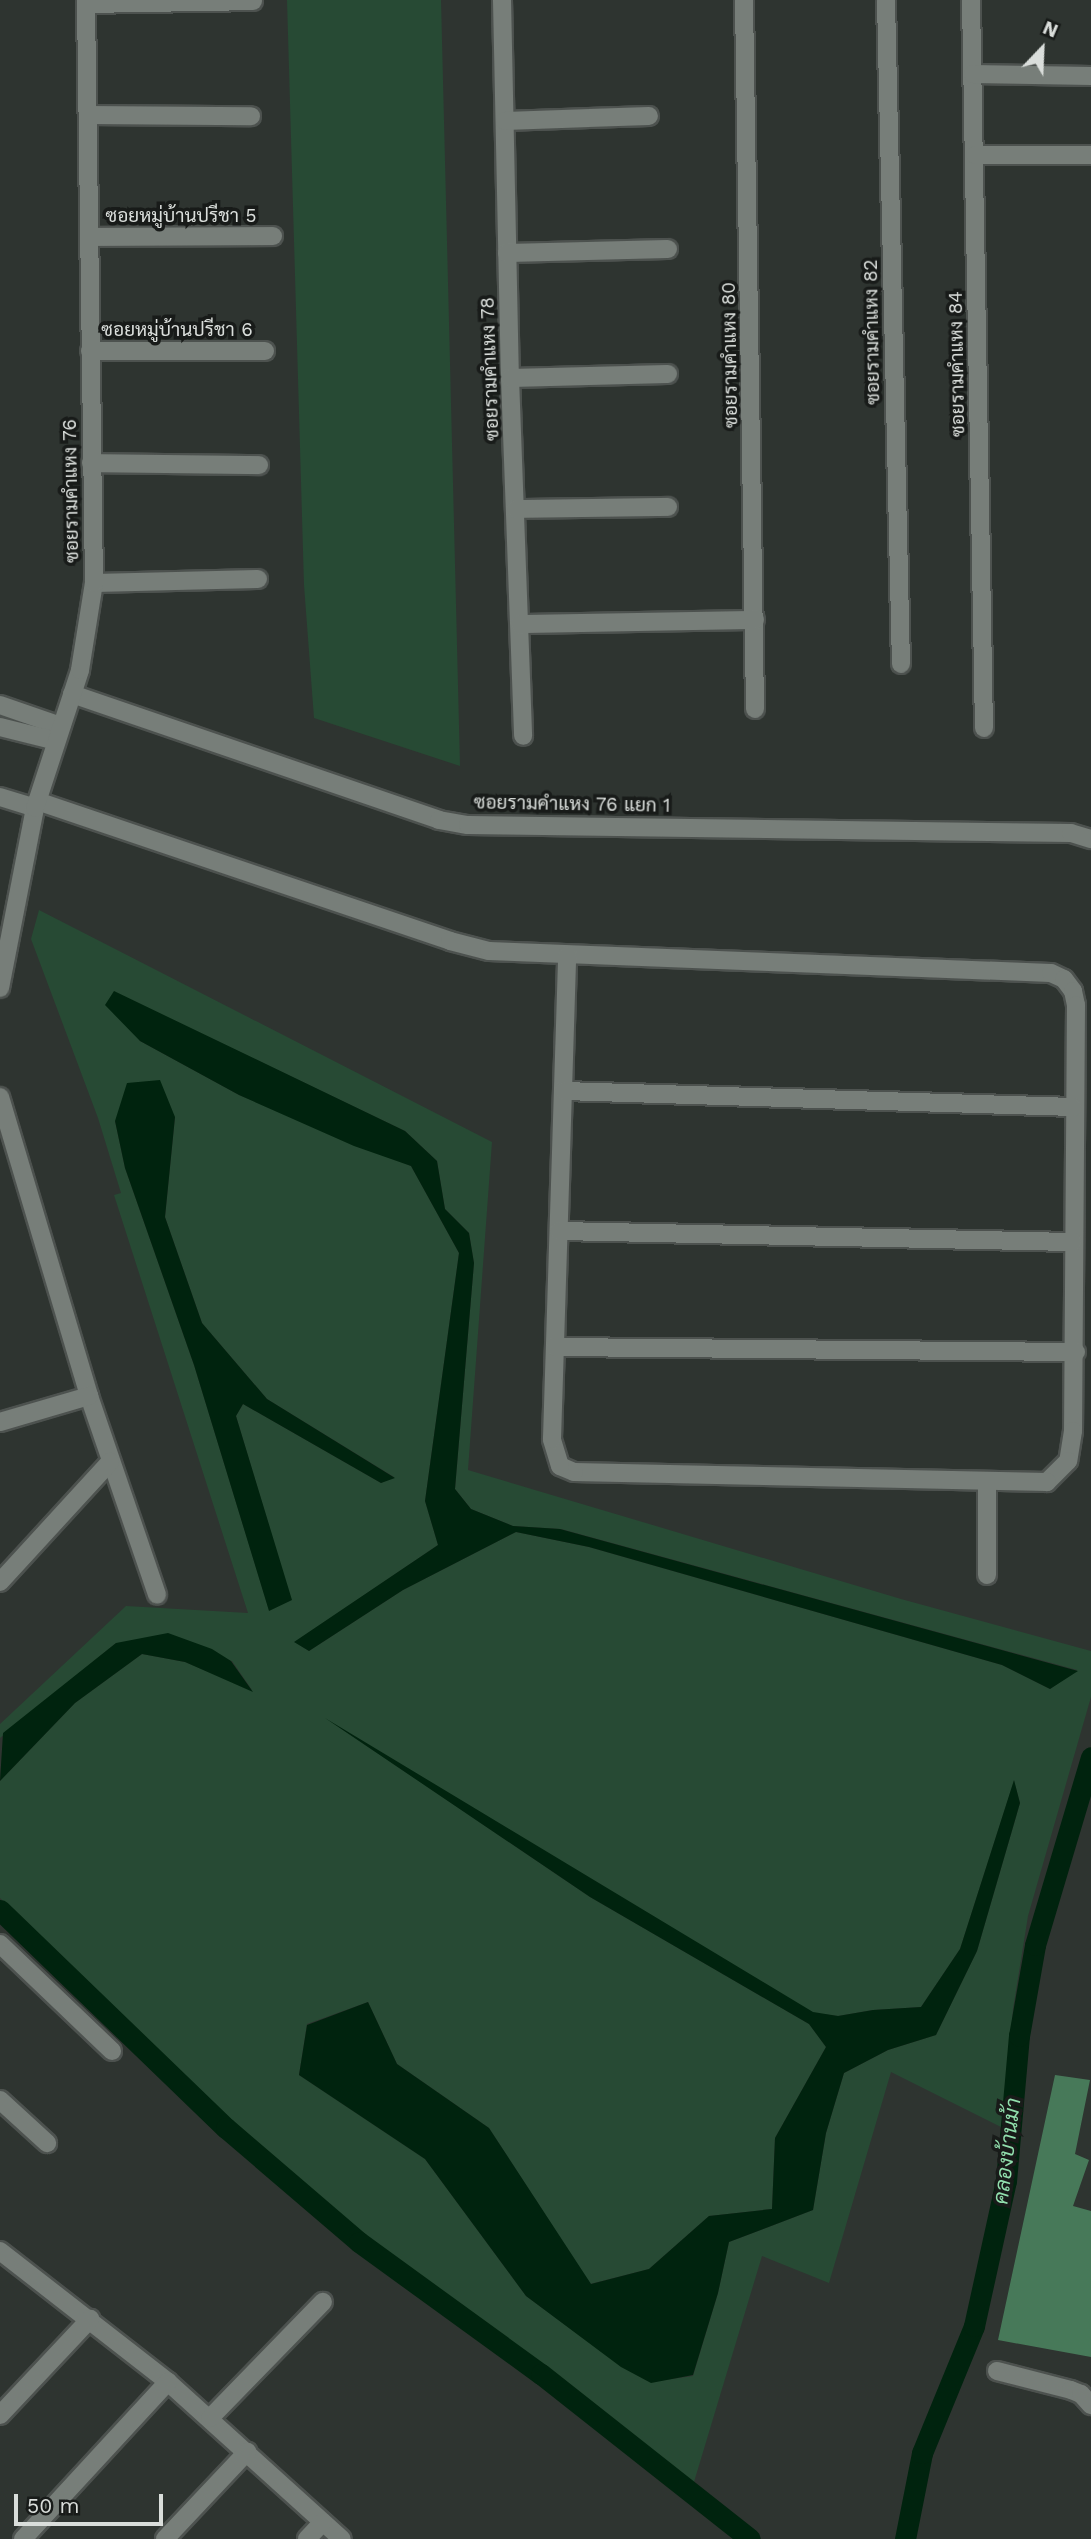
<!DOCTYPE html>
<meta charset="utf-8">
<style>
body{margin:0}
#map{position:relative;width:1091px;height:2539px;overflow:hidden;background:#2e3430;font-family:"Work Sans",Sarabun,sans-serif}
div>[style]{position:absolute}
.green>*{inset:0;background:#274a34}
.forest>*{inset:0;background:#477959}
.water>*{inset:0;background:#00230e}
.canal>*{height:21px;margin:-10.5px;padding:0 10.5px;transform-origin:10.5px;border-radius:10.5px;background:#00230e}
.roads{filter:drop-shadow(2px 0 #4d524f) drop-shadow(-2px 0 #4d524f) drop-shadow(0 2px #4d524f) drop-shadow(0 -2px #4d524f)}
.street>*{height:18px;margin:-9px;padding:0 9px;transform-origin:9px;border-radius:9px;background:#777e79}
span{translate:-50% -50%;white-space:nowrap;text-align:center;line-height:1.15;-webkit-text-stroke:7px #181b19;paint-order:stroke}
.street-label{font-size:19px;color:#dadedb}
.water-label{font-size:21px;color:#91dfad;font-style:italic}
.north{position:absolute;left:1007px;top:14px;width:70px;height:70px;-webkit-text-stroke:5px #181b19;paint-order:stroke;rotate:23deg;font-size:19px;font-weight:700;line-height:28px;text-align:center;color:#dadedb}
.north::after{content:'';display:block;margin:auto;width:24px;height:32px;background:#dadedb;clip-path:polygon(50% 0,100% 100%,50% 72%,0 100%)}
.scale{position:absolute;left:14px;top:2494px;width:149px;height:32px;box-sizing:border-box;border:4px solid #dadedb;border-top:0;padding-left:9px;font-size:21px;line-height:24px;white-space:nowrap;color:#dadedb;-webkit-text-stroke:5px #181b19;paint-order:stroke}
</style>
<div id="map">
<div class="green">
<i style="clip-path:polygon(287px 0,441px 0,460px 766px,314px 718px,304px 585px)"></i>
<i style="clip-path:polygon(evenodd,39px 910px,492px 1142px,468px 1470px,901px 1599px,1091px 1651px,1091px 1697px,1028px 1916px,1013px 2009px,1003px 2128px,891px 2072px,829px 2283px,762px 2256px,694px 2482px,335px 2213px,229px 2125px,0 1898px,0 1781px,75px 1703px,142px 1654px,185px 1662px,252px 1690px,232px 1661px,116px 1643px,0 1738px,0 1724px,126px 1606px,248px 1613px,114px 1195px,121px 1193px,98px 1118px,31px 939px,39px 910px,114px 992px,405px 1131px,437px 1161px,445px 1209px,469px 1233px,474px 1263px,455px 1489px,471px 1509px,513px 1526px,561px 1529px,1077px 1670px,1050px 1689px,1002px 1665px,589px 1547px,516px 1532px,403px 1590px,309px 1651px,295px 1642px,438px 1545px,425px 1501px,459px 1253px,411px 1166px,239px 1095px,140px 1041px,114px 992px,39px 910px,175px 1117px,165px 1217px,202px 1323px,267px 1399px,394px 1477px,381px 1483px,243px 1404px,236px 1416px,291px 1600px,269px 1610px,194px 1365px,125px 1168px,115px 1121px,175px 1117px,39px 910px,342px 1729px,813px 2013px,838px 2016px,873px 2010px,921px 2007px,960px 1949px,1014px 1781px,1020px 1803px,977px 1951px,936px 2035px,888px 2050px,844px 2073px,826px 2133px,813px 2210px,729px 2242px,718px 2293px,693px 2376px,650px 2382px,621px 2366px,526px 2296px,425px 2159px,299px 2075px,307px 2024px,368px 2002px,397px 2064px,489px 2128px,590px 2284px,649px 2269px,709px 2216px,772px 2209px,775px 2138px,826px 2047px,809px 2024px,590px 1897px,342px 1729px)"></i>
</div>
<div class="forest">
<i style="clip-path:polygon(1055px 2075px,1090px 2080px,1075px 2154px,1089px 2160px,1073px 2206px,1091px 2211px,1091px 2357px,998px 2340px)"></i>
</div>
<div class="water">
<i style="clip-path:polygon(114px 991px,405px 1131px,437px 1161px,445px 1209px,469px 1233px,474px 1263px,455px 1489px,471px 1509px,513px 1526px,560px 1529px,1078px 1671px,1050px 1689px,1002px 1665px,589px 1547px,516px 1532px,403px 1590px,309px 1651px,294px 1642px,438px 1545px,425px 1501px,459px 1253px,411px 1166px,354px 1146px,239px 1095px,140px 1041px,105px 1005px)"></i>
<i style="clip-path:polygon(160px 1080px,175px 1117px,165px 1217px,202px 1323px,267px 1399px,395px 1478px,381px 1483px,243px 1404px,236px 1416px,292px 1600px,269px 1611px,194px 1365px,125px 1168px,115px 1121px,127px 1083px)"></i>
<i style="clip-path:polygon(168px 1633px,212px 1649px,231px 1661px,253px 1692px,185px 1662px,142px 1654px,75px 1703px,0 1781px,3px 1733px,116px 1643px)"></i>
<i style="clip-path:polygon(325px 1718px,813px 2012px,838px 2016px,873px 2010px,921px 2007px,960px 1949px,1014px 1780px,1020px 1803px,977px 1951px,936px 2035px,888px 2050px,844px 2073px,826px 2133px,813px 2210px,729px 2242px,718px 2293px,693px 2375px,651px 2383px,621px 2367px,526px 2296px,425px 2159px,299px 2075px,307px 2025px,368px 2002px,397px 2064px,489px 2128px,591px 2284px,649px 2269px,709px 2216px,772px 2209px,775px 2138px,826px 2047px,809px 2024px,590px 1897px)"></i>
</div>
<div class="canal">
<i style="left:0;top:1910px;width:314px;rotate:44deg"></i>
<i style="left:226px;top:2128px;width:175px;rotate:40.6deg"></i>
<i style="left:359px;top:2242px;width:225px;rotate:36deg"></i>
<i style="left:541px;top:2374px;width:266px;rotate:38.3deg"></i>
<i style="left:905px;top:2539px;width:88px;rotate:-78.8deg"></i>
<i style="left:922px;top:2453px;width:137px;rotate:-67.7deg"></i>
<i style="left:974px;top:2326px;width:148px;rotate:-77.6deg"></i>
<i style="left:1006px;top:2181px;width:146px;rotate:-84.9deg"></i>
<i style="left:1019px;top:2036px;width:92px;rotate:-80deg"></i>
<i style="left:1035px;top:1945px;width:196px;rotate:-73.4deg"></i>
</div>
<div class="roads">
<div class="street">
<i style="left:502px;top:0;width:378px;rotate:88.8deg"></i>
<i style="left:510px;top:378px;width:358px;rotate:87.9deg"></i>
<i style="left:744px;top:0;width:709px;rotate:89.11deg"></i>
<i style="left:886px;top:0;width:664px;rotate:88.71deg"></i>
<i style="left:971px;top:0;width:728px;rotate:88.98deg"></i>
<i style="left:86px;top:4px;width:167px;rotate:-1deg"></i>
<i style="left:973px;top:74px;width:118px;rotate:1deg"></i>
<i style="left:88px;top:115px;width:163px;rotate:0.4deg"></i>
<i style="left:505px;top:121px;width:144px;rotate:-2deg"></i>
<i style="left:975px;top:155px;width:116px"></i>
<i style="left:89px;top:237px;width:184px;rotate:-0.3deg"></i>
<i style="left:507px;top:253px;width:161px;rotate:-1.4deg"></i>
<i style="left:90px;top:351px;width:175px"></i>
<i style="left:510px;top:378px;width:158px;rotate:-1.5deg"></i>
<i style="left:91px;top:463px;width:168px;rotate:0.7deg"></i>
<i style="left:516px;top:509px;width:152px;rotate:-0.8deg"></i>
<i style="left:94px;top:583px;width:164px;rotate:-1.4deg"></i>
<i style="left:520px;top:624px;width:235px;rotate:-1deg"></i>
<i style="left:72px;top:694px;width:388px;rotate:18.9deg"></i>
<i style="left:439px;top:820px;width:29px;rotate:10deg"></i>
<i style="left:468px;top:825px;width:603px;rotate:0.76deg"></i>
<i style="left:1071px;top:833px;width:21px;rotate:17deg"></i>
<i style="left:0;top:705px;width:65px;rotate:19deg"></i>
<i style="left:0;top:727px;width:58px;rotate:14deg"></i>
<i style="left:0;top:797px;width:37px;rotate:17deg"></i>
<i style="left:37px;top:801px;width:436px;rotate:18.7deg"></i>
<i style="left:450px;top:941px;width:40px;rotate:14.4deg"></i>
<i style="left:489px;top:951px;width:562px;rotate:2.24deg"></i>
<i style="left:1051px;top:973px;width:14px;rotate:25deg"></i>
<i style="left:1064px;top:979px;width:15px;rotate:53deg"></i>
<i style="left:1073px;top:991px;width:14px;rotate:78deg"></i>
<i style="left:1076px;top:1005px;width:426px;rotate:90.4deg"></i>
<i style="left:1073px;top:1431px;width:30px;rotate:99deg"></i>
<i style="left:1068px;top:1461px;width:30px;rotate:135deg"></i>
<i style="left:1047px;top:1482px;width:473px;rotate:-178.8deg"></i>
<i style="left:574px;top:1472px;width:15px;rotate:-157deg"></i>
<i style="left:560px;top:1466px;width:28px;rotate:-107deg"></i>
<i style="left:552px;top:1439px;width:484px;rotate:-88.2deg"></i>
<i style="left:0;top:988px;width:183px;rotate:-79deg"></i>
<i style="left:35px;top:808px;width:145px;rotate:-71.9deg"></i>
<i style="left:80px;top:670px;width:88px;rotate:-80.9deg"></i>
<i style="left:94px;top:583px;width:583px;rotate:-90.79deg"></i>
<i style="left:564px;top:1091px;width:509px;rotate:1.8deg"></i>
<i style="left:0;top:1097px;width:312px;rotate:73.4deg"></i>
<i style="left:89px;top:1396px;width:210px;rotate:71.1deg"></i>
<i style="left:559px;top:1231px;width:514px;rotate:1.23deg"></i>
<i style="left:555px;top:1347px;width:521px;rotate:0.55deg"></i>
<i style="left:0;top:1422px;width:93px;rotate:-16.3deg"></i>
<i style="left:987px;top:1575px;width:94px;rotate:-90deg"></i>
<i style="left:0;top:1582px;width:163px;rotate:-47.5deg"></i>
<i style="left:0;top:1944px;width:155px;rotate:43.7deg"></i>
<i style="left:0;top:2100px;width:64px;rotate:42.5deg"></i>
<i style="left:0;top:2251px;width:213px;rotate:37.9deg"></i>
<i style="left:168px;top:2382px;width:234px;rotate:42.1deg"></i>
<i style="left:997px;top:2371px;width:76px;rotate:14.4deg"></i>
<i style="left:1071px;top:2390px;width:11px;rotate:22deg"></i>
<i style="left:1081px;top:2394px;width:15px;rotate:48deg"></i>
<i style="left:0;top:2415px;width:132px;rotate:-46.8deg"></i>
<i style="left:210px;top:2418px;width:162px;rotate:-45.8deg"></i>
<i style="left:23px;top:2539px;width:214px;rotate:-47.3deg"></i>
<i style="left:165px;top:2539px;width:120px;rotate:-46.7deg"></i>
<i style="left:307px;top:2539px;width:23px;rotate:-47deg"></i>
</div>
</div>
<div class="street-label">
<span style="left:181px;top:216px">ซอยหมู่บ้านปรีชา 5</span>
<span style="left:177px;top:330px">ซอยหมู่บ้านปรีชา 6</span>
<span style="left:872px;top:332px;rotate:-91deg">ซอยรามคำแหง 82</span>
<span style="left:730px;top:355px;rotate:-91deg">ซอยรามคำแหง 80</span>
<span style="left:957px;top:364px;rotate:-91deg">ซอยรามคำแหง 84</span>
<span style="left:490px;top:369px;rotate:-92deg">ซอยรามคำแหง 78</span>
<span style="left:71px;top:491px;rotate:-91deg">ซอยรามคำแหง 76</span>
<span style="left:572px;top:804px;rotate:1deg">ซอยรามคำแหง 76 แยก 1</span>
</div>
<div class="water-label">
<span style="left:1007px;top:2151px;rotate:-83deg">คลองบ้านม้า</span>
</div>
<div class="north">N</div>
<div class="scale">50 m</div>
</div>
